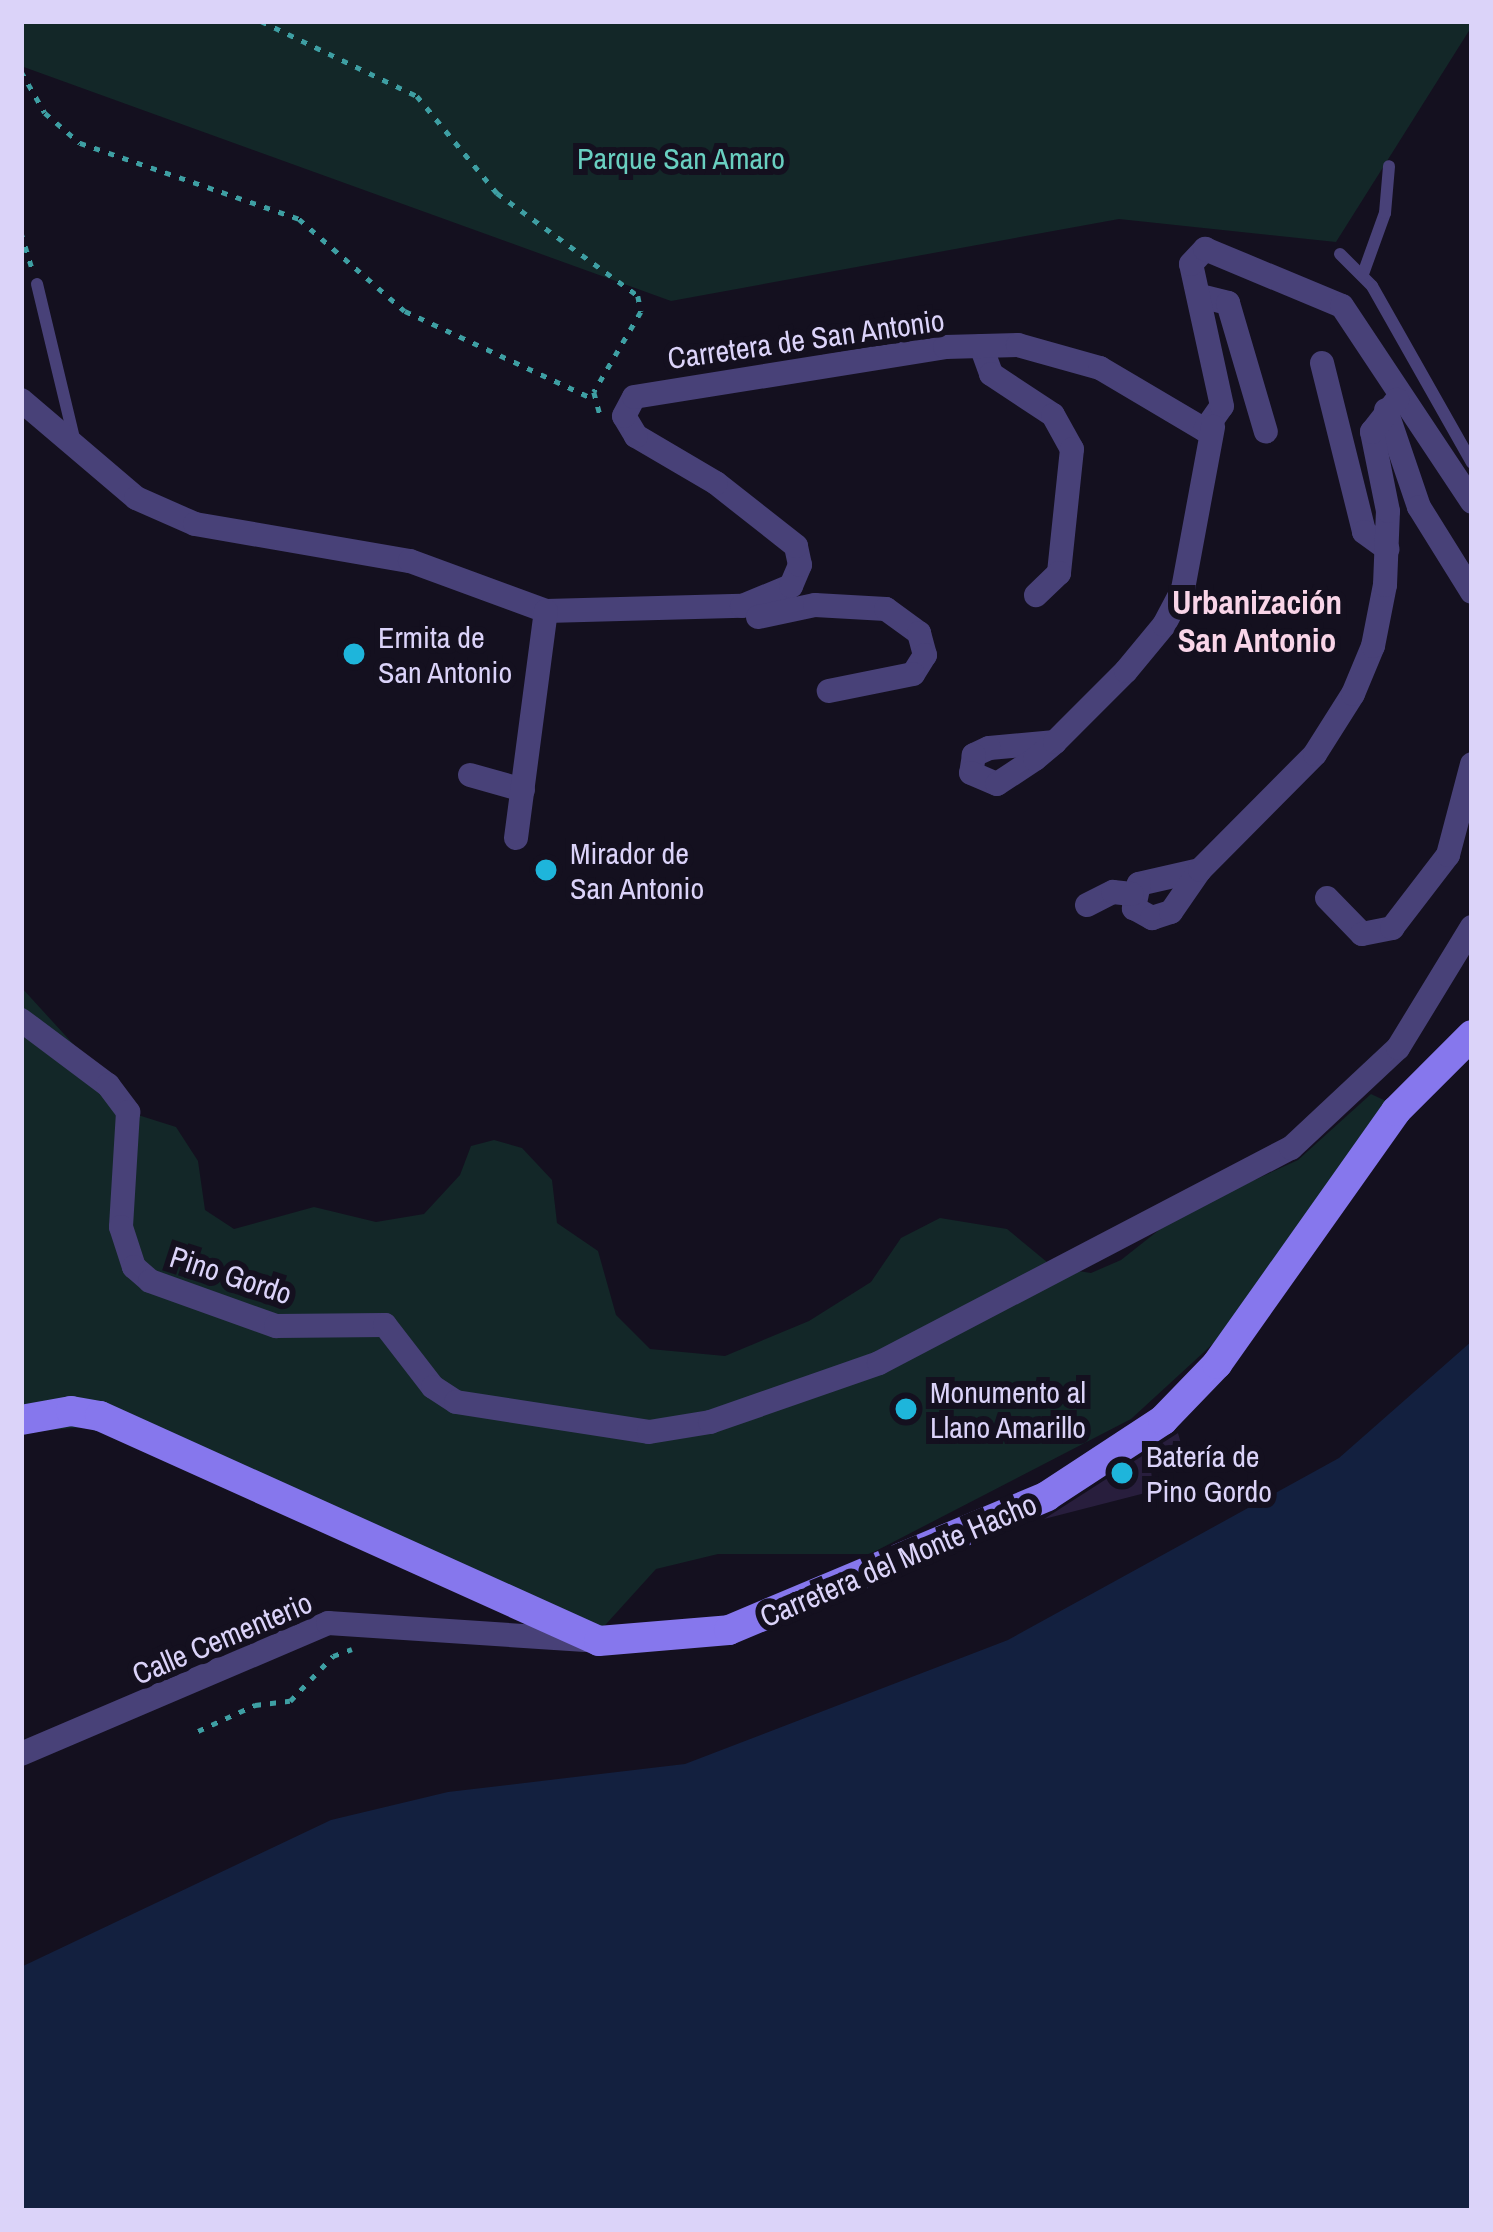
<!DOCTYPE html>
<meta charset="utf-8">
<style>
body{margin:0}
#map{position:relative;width:1493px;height:2232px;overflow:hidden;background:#14101f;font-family:"Archivo Narrow",sans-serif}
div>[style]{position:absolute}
.green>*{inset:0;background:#132728}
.water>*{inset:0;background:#13203f}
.building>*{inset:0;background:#281e3d}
.path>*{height:4.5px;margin-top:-2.25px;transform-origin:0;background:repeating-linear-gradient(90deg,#3e9fa3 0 6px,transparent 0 15px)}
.service>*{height:12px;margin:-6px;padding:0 6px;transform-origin:6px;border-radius:6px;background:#484178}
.minor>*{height:24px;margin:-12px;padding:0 12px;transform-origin:12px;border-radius:12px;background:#484178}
.secondary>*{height:30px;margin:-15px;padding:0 15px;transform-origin:15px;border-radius:15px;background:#8677ed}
.dots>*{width:33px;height:33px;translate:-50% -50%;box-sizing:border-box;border:6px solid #14101f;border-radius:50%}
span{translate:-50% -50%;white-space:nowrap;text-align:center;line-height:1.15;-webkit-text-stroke:12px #14101f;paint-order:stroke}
.park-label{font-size:30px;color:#69cfc0}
.street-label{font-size:30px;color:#dbd3f9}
.poi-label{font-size:30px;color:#dbd3f9}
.left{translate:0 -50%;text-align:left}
.neighbourhood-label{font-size:33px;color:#f9d5e8;font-weight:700}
.frame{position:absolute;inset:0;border:24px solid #dbd3f9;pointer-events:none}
</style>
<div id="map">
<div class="green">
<i style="clip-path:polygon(21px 21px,1472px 21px,1472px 26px,1336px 242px,1119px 219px,671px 301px,21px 66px)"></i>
<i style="clip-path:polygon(21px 987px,138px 1115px,176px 1127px,198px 1161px,205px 1210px,234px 1229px,314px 1207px,376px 1222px,424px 1214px,460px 1175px,471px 1146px,494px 1140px,522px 1148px,552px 1180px,557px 1223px,598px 1251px,616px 1315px,650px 1349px,725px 1356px,809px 1321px,871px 1282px,901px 1238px,940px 1218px,1007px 1229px,1053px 1267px,1091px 1273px,1121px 1260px,1178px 1215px,1298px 1160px,1371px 1094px,1388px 1102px,1240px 1319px,1131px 1419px,870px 1554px,718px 1554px,656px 1569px,598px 1633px,147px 1447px,83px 1427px,21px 1433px)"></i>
</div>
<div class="water">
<i style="clip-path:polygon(1472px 1341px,1472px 2211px,21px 2211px,21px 1967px,331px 1820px,448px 1792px,685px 1764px,1008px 1640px,1339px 1458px)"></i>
</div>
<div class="building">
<i style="clip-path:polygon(1178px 1433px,1184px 1454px,1151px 1469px,1153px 1491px,1044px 1519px)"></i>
</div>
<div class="path">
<i style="left:261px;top:21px;width:173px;rotate:25.7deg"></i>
<i style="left:417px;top:96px;width:126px;rotate:50.5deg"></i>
<i style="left:497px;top:193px;width:175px;rotate:36.1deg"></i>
<i style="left:638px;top:296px;width:16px;rotate:79deg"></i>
<i style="left:641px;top:312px;width:93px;rotate:120.4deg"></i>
<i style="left:594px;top:392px;width:27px;rotate:75deg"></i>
<i style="left:21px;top:71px;width:48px;rotate:60.3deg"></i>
<i style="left:45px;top:113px;width:46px;rotate:40.6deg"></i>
<i style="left:80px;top:143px;width:232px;rotate:19.1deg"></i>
<i style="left:299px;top:219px;width:140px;rotate:41deg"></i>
<i style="left:405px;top:311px;width:208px;rotate:25deg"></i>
<i style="left:21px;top:232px;width:37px;rotate:73deg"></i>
<i style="left:198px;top:1731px;width:63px;rotate:-24.5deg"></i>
<i style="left:255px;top:1705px;width:35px;rotate:-7deg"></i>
<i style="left:290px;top:1701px;width:62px;rotate:-46.3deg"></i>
<i style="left:333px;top:1656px;width:20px;rotate:-20deg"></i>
</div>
<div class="service">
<i style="left:1340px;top:254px;width:45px;rotate:45deg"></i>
<i style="left:1372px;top:286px;width:203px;rotate:60.5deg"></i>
<i style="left:1363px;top:274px;width:65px;rotate:-70.2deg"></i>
<i style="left:1385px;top:213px;width:47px;rotate:-85.1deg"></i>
<i style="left:37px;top:284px;width:158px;rotate:76.5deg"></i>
</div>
<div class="minor">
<i style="left:1200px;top:296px;width:29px;rotate:14deg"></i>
<i style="left:1228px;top:303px;width:134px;rotate:73.6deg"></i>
<i style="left:981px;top:346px;width:30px;rotate:70deg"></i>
<i style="left:991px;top:374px;width:74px;rotate:33.5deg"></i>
<i style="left:1053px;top:415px;width:39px;rotate:61deg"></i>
<i style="left:1072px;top:449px;width:125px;rotate:96deg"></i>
<i style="left:1059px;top:573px;width:32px;rotate:136deg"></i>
<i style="left:1322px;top:363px;width:174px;rotate:76deg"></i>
<i style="left:1364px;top:532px;width:29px;rotate:36deg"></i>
<i style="left:21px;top:400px;width:151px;rotate:40.4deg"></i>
<i style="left:136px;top:498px;width:64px;rotate:23.8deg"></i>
<i style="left:195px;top:524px;width:218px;rotate:9.8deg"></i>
<i style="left:410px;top:561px;width:145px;rotate:20.2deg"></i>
<i style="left:546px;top:611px;width:196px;rotate:-1.5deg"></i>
<i style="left:742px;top:606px;width:53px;rotate:-22.2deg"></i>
<i style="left:791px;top:586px;width:23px;rotate:-67deg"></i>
<i style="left:800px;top:565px;width:19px;rotate:-102deg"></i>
<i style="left:796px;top:546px;width:102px;rotate:-141.8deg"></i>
<i style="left:716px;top:483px;width:93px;rotate:-149.6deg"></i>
<i style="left:636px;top:436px;width:23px;rotate:-121deg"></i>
<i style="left:624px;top:416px;width:21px;rotate:-62deg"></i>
<i style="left:634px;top:397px;width:315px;rotate:-9.1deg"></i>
<i style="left:945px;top:347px;width:73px;rotate:-1.6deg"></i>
<i style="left:1018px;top:345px;width:85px;rotate:15.7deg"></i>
<i style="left:1100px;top:368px;width:122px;rotate:30.6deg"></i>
<i style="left:1205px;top:430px;width:29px;rotate:-55deg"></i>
<i style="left:1222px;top:406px;width:145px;rotate:-102.3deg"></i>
<i style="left:1191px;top:264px;width:21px;rotate:-47deg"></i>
<i style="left:1205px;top:249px;width:148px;rotate:22.6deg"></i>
<i style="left:1342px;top:306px;width:235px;rotate:56.4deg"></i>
<i style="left:1386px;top:410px;width:102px;rotate:71.2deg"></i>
<i style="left:1419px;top:507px;width:100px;rotate:58.1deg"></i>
<i style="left:758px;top:617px;width:58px;rotate:-11.9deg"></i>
<i style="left:815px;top:605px;width:71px;rotate:3.2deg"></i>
<i style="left:886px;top:609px;width:41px;rotate:36deg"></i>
<i style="left:919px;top:633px;width:23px;rotate:75deg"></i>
<i style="left:925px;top:655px;width:22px;rotate:122deg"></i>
<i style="left:913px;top:674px;width:86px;rotate:168.6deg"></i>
<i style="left:1055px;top:742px;width:66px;rotate:174.8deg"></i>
<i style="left:989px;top:748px;width:17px;rotate:155deg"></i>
<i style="left:974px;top:755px;width:18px;rotate:99deg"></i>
<i style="left:971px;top:773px;width:28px;rotate:23deg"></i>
<i style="left:997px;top:784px;width:45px;rotate:-33.3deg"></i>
<i style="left:1035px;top:759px;width:26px;rotate:-40deg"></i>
<i style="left:1055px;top:742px;width:100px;rotate:-45deg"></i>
<i style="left:1126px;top:671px;width:60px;rotate:-50.4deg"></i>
<i style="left:1164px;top:625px;width:41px;rotate:-62.2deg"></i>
<i style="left:1183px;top:589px;width:165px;rotate:-79.5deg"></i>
<i style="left:470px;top:775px;width:55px;rotate:15.8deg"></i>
<i style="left:516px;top:838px;width:229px;rotate:-82.5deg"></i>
<i style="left:1200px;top:870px;width:63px;rotate:167.1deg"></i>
<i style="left:1139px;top:884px;width:25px;rotate:102deg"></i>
<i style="left:1134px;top:908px;width:21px;rotate:29deg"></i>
<i style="left:1152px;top:918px;width:20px;rotate:-18deg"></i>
<i style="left:1171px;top:912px;width:51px;rotate:-55.4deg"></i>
<i style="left:1200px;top:870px;width:163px;rotate:-45.2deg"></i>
<i style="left:1315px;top:754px;width:71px;rotate:-57.7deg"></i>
<i style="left:1353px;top:694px;width:52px;rotate:-67.4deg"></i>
<i style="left:1373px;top:646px;width:62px;rotate:-78.9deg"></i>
<i style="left:1385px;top:585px;width:74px;rotate:-87.7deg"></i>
<i style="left:1388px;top:511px;width:81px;rotate:-101.4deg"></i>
<i style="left:1372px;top:432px;width:41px;rotate:-52deg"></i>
<i style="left:1327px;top:898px;width:50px;rotate:45.8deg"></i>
<i style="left:1362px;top:934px;width:31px;rotate:-11deg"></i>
<i style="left:1392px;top:928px;width:92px;rotate:-52.5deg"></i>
<i style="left:1448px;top:855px;width:94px;rotate:-75.2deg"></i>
<i style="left:1087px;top:905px;width:29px;rotate:-27deg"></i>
<i style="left:1113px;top:892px;width:19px;rotate:6deg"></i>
<i style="left:21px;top:1020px;width:109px;rotate:36.8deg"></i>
<i style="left:108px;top:1085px;width:34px;rotate:53deg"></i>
<i style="left:128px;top:1112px;width:115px;rotate:93.5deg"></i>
<i style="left:121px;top:1227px;width:42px;rotate:72deg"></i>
<i style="left:134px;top:1267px;width:21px;rotate:41deg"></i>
<i style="left:150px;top:1281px;width:134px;rotate:19.7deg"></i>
<i style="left:276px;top:1326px;width:109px;rotate:-0.5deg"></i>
<i style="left:385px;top:1325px;width:78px;rotate:52.3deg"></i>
<i style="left:433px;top:1387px;width:27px;rotate:33deg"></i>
<i style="left:456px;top:1402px;width:195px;rotate:8.8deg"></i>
<i style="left:649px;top:1432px;width:62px;rotate:-9.3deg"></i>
<i style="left:710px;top:1422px;width:179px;rotate:-19.2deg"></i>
<i style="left:879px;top:1363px;width:465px;rotate:-27.6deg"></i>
<i style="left:1291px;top:1148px;width:146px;rotate:-43.1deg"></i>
<i style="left:1398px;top:1048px;width:142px;rotate:-58.6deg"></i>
<i style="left:21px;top:1754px;width:334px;rotate:-23.1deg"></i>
<i style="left:328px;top:1623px;width:258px;rotate:3.8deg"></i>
</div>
<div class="secondary">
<i style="left:21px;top:1420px;width:51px;rotate:-10.2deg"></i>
<i style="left:71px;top:1411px;width:29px;rotate:10deg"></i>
<i style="left:100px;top:1416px;width:547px;rotate:24.27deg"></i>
<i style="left:599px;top:1641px;width:130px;rotate:-4.8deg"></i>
<i style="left:729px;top:1630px;width:345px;rotate:-22.8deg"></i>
<i style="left:1047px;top:1496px;width:139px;rotate:-33.2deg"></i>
<i style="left:1163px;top:1420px;width:78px;rotate:-46deg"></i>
<i style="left:1217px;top:1364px;width:310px;rotate:-54.7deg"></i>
<i style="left:1396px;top:1111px;width:107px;rotate:-45deg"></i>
</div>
<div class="dots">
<i style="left:354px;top:654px;background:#1eb5db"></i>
<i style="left:546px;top:870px;background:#1eb5db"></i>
<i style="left:906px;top:1409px;background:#1eb5db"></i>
<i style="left:1122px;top:1473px;background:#1eb5db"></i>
</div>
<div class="park-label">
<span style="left:681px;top:158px">Parque San Amaro</span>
</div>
<div class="street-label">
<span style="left:806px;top:339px;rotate:-8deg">Carretera de San Antonio</span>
<span style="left:231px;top:1275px;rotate:18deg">Pino Gordo</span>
<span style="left:898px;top:1560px;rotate:-23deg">Carretera del Monte Hacho</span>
<span style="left:222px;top:1638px;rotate:-23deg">Calle Cementerio</span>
</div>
<div class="poi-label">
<span class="left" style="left:378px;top:654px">Ermita de<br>San Antonio</span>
<span class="left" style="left:570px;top:870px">Mirador de<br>San Antonio</span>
<span class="left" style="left:930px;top:1409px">Monumento al<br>Llano Amarillo</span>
<span class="left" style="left:1146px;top:1473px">Batería de<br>Pino Gordo</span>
</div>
<div class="neighbourhood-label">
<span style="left:1257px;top:622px">Urbanización<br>San Antonio</span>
</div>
<div class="frame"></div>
</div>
